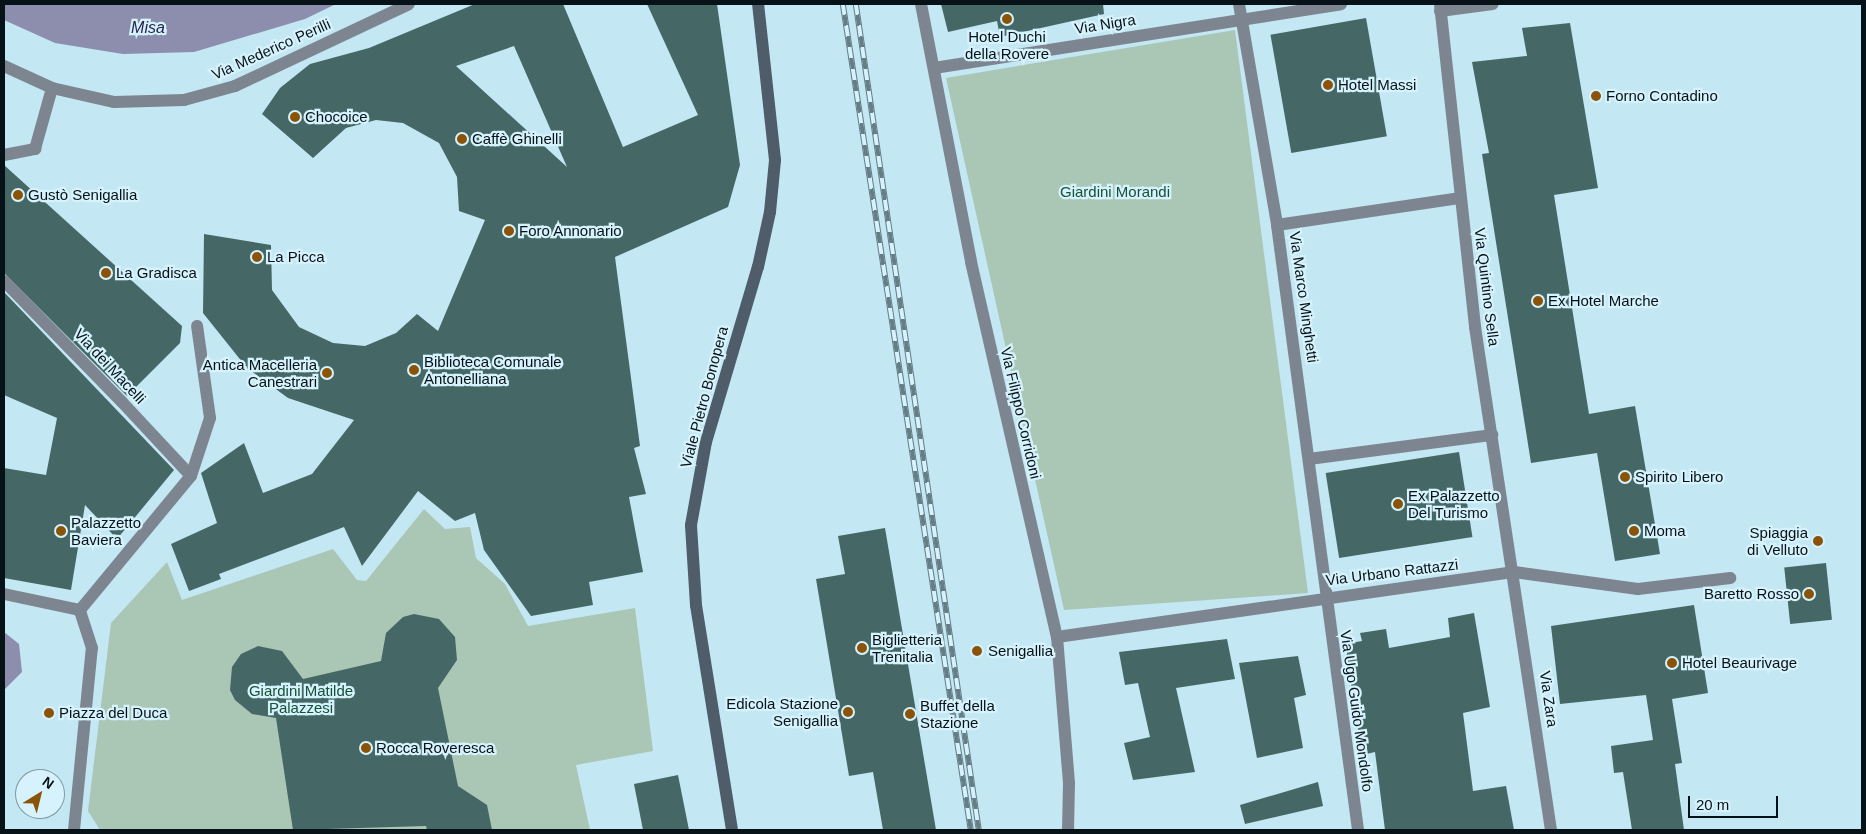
<!DOCTYPE html>
<meta charset="utf-8">
<style>
body{margin:0}
#map{position:relative;width:1866px;height:834px;overflow:hidden;background:#c3e7f3;font-family:Helvetica,sans-serif}
div>[style]{position:absolute}
.green>*{inset:0;background:#aac6b5}
.water>*{inset:0;background:#8d8ead}
.building>*{inset:0;background:#456866;transform-origin:0 0}
.pedestrian>*{height:12px;margin:-6px;padding:0 6px;transform-origin:6px;border-radius:6px;background:#7d8690}
.minor>*{height:12px;margin:-6px;padding:0 6px;transform-origin:6px;border-radius:6px;background:#7d8690}
.secondary>*{height:12px;margin:-6px;padding:0 6px;transform-origin:6px;border-radius:6px;background:#4f5c6a}
.rail>*{height:5.5px;margin-top:-2.75px;transform-origin:0;background:repeating-linear-gradient(90deg,#d6f3fd 0 11px,#657d85 0 22px);box-sizing:border-box;border-block:1px solid #657d85}
.dots>*{width:14px;height:14px;translate:-50% -50%;box-sizing:border-box;border:2px solid #d6f3fd;border-radius:50%}
span{translate:-50% -50%;white-space:nowrap;text-align:center;line-height:1.15;-webkit-text-stroke:4.5px #d6f3fd;paint-order:stroke}
.street-label{font-size:15px;color:#061217}
.poi-label{font-size:15px;color:#061217}
.left{translate:0 -50%;text-align:left}
.right{translate:-100% -50%;text-align:right}
.park-label{font-size:15px;color:#175035}
.water-label{font-size:16px;color:#27244e;font-style:italic}
.frame{position:absolute;inset:0;border:5px solid #061217;pointer-events:none}
.north{position:absolute;left:15px;top:769px;width:50px;height:50px;box-sizing:border-box;background:#d6f3fd;border:1px solid #8399a1;border-radius:50%;rotate:36deg;font-size:14px;font-weight:700;line-height:20px;text-align:center;color:#061217}
.north::after{content:'';display:block;margin:auto;width:18px;height:22px;background:#8b5308;clip-path:polygon(50% 0,100% 100%,50% 72%,0 100%)}
.scale{position:absolute;left:1688px;top:796px;width:90px;height:22px;box-sizing:border-box;border:2px solid #061217;border-top:0;padding-left:6px;font-size:15px;line-height:18px;white-space:nowrap;color:#061217;-webkit-text-stroke:4px #d6f3fd;paint-order:stroke}
</style>
<div id="map">
<div class="green">
<i style="clip-path:polygon(1235px 30px,1308px 593px,1064px 610px,946px 78px)"></i>
<i style="clip-path:polygon(424px 509px,445px 529px,470px 527px,476px 558px,505px 584px,528px 626px,635px 608px,653px 751px,576px 765px,590px 830px,100px 830px,88px 811px,111px 623px,167px 562px,182px 600px,333px 549px,357px 580px,366px 581px)"></i>
</div>
<div class="water">
<i style="clip-path:polygon(4px 4px,336px 4px,305px 19px,194px 52px,123px 54px,55px 43px,4px 20px)"></i>
<i style="clip-path:polygon(4px 632px,19px 644px,22px 672px,4px 690px)"></i>
</div>
<div class="building">
<i style="clip-path:polygon(evenodd,475px 4px,563px 4px,623px 147px,698px 115px,647px 4px,717px 4px,740px 165px,728px 207px,615px 257px,640px 446px,634px 448px,646px 494px,629px 497px,643px 572px,589px 582px,593px 605px,531px 616px,484px 550px,475px 513px,455px 521px,418px 491px,362px 566px,344px 527px,219px 574px,221px 579px,189px 591px,171px 544px,217px 523px,201px 473px,244px 443px,263px 493px,312px 474px,354px 420px,288px 398px,247px 368px,203px 313px,204px 234px,271px 245px,272px 290px,299px 327px,333px 343px,365px 346px,396px 333px,417px 314px,438px 331px,485px 220px,459px 211px,457px 177px,439px 143px,403px 123px,376px 120px,346px 128px,313px 158px,262px 114px,280px 88px,310px 64px,369px 48px,475px 4px,514px 46px,567px 167px,456px 66px,514px 46px)"></i>
<i style="clip-path:polygon(941px 4px,1103px 4px,1104px 14px,1000px 37px,997px 21px,948px 32px)"></i>
<i style="left:1366px;top:18px;width:120px;height:97px;rotate:80deg"></i>
<i style="clip-path:polygon(1570px 23px,1598px 188px,1554px 195px,1589px 414px,1635px 406px,1660px 554px,1615px 561px,1597px 453px,1531px 463px,1482px 154px,1489px 153px,1472px 62px,1527px 56px,1522px 28px)"></i>
<i style="clip-path:polygon(4px 165px,182px 326px,180px 343px,127px 396px,4px 273px)"></i>
<i style="clip-path:polygon(4px 292px,174px 470px,117px 539px,85px 505px,71px 590px,4px 578px,4px 468px,46px 475px,57px 418px,4px 395px)"></i>
<i style="left:1459px;top:452px;width:86px;height:135px;rotate:81deg"></i>
<i style="clip-path:polygon(885px 528px,936px 830px,883px 830px,873px 772px,849px 776px,816px 579px,845px 574px,838px 536px)"></i>
<i style="left:1826px;top:563px;width:57px;height:42px;rotate:84deg"></i>
<i style="clip-path:polygon(1694px 605px,1708px 693px,1672px 699px,1682px 763px,1675px 764px,1684px 830px,1632px 830px,1623px 772px,1614px 773px,1611px 746px,1653px 740px,1646px 695px,1560px 704px,1551px 626px)"></i>
<i style="clip-path:polygon(1474px 613px,1490px 707px,1463px 713px,1473px 791px,1506px 786px,1514px 830px,1385px 830px,1375px 752px,1362px 755px,1345px 644px,1362px 641px,1360px 633px,1386px 629px,1389px 648px,1450px 637px,1448px 618px)"></i>
<i style="clip-path:polygon(414px 614px,439px 619px,455px 637px,457px 660px,438px 688px,458px 786px,487px 805px,492px 830px,427px 830px,426px 826px,293px 830px,276px 718px,252px 714px,235px 700px,230px 690px,232px 667px,241px 654px,258px 646px,282px 651px,303px 679px,381px 661px,386px 633px,403px 617px)"></i>
<i style="clip-path:polygon(1227px 639px,1235px 679px,1176px 688px,1195px 772px,1133px 780px,1124px 743px,1150px 737px,1138px 683px,1125px 685px,1119px 652px)"></i>
<i style="clip-path:polygon(1298px 656px,1306px 695px,1294px 698px,1303px 748px,1257px 758px,1239px 663px)"></i>
<i style="clip-path:polygon(678px 775px,689px 830px,643px 830px,634px 784px)"></i>
<i style="clip-path:polygon(1318px 782px,1323px 806px,1245px 824px,1240px 805px)"></i>
</div>
<div class="pedestrian">
<i style="left:122px;top:402px;width:101px;rotate:47deg"></i>
<i style="left:4px;top:594px;width:78px;rotate:11.9deg"></i>
<i style="left:80px;top:610px;width:174px;rotate:-50.4deg"></i>
<i style="left:191px;top:476px;width:61px;rotate:-71.9deg"></i>
<i style="left:210px;top:418px;width:93px;rotate:-98deg"></i>
<i style="left:74px;top:830px;width:183px;rotate:-84.4deg"></i>
<i style="left:92px;top:648px;width:40px;rotate:-108deg"></i>
</div>
<div class="minor">
<i style="left:921px;top:4px;width:263px;rotate:79deg"></i>
<i style="left:971px;top:262px;width:385px;rotate:77.1deg"></i>
<i style="left:1057px;top:637px;width:146px;rotate:85.3deg"></i>
<i style="left:1069px;top:783px;width:47px;rotate:91.2deg"></i>
<i style="left:1239px;top:4px;width:224px;rotate:80.2deg"></i>
<i style="left:1277px;top:225px;width:610px;rotate:82.37deg"></i>
<i style="left:1440px;top:4px;width:325px;rotate:83.8deg"></i>
<i style="left:1475px;top:327px;width:509px;rotate:81.41deg"></i>
<i style="left:1440px;top:11px;width:53px;rotate:-7.5deg"></i>
<i style="left:4px;top:66px;width:53px;rotate:24.6deg"></i>
<i style="left:52px;top:88px;width:64px;rotate:12.7deg"></i>
<i style="left:114px;top:102px;width:70px;rotate:-1.6deg"></i>
<i style="left:184px;top:100px;width:53px;rotate:-15.4deg"></i>
<i style="left:235px;top:86px;width:192px;rotate:-25.2deg"></i>
<i style="left:934px;top:68px;width:412px;rotate:-8.9deg"></i>
<i style="left:4px;top:155px;width:32px;rotate:-11deg"></i>
<i style="left:35px;top:149px;width:63px;rotate:-74.4deg"></i>
<i style="left:1277px;top:225px;width:184px;rotate:-8.4deg"></i>
<i style="left:4px;top:281px;width:169px;rotate:45.7deg"></i>
<i style="left:1309px;top:459px;width:185px;rotate:-7.5deg"></i>
<i style="left:1057px;top:637px;width:462px;rotate:-8.1deg"></i>
<i style="left:1514px;top:572px;width:125px;rotate:7.8deg"></i>
<i style="left:1638px;top:589px;width:93px;rotate:-6.8deg"></i>
</div>
<div class="secondary">
<i style="left:732px;top:830px;width:228px;rotate:-99.1deg"></i>
<i style="left:696px;top:605px;width:80px;rotate:-93.6deg"></i>
<i style="left:691px;top:525px;width:84px;rotate:-79.8deg"></i>
<i style="left:706px;top:442px;width:183px;rotate:-73.5deg"></i>
<i style="left:758px;top:267px;width:56px;rotate:-77.7deg"></i>
<i style="left:770px;top:212px;width:52px;rotate:-84.5deg"></i>
<i style="left:775px;top:160px;width:157px;rotate:-96.2deg"></i>
</div>
<div class="rail">
<i style="left:843px;top:4px;width:836px;rotate:81.19deg"></i>
<i style="left:856px;top:4px;width:835px;rotate:81.53deg"></i>
</div>
<div class="dots">
<i style="left:1007px;top:19px;background:#8b5308"></i>
<i style="left:1328px;top:85px;background:#8b5308"></i>
<i style="left:1596px;top:96px;background:#8b5308"></i>
<i style="left:295px;top:117px;background:#8b5308"></i>
<i style="left:462px;top:139px;background:#8b5308"></i>
<i style="left:18px;top:195px;background:#8b5308"></i>
<i style="left:509px;top:231px;background:#8b5308"></i>
<i style="left:257px;top:257px;background:#8b5308"></i>
<i style="left:106px;top:273px;background:#8b5308"></i>
<i style="left:1538px;top:301px;background:#8b5308"></i>
<i style="left:414px;top:370px;background:#8b5308"></i>
<i style="left:327px;top:373px;background:#8b5308"></i>
<i style="left:1625px;top:477px;background:#8b5308"></i>
<i style="left:1398px;top:504px;background:#8b5308"></i>
<i style="left:61px;top:531px;background:#8b5308"></i>
<i style="left:1634px;top:531px;background:#8b5308"></i>
<i style="left:1818px;top:541px;background:#8b5308"></i>
<i style="left:1809px;top:594px;background:#8b5308"></i>
<i style="left:862px;top:648px;background:#8b5308"></i>
<i style="left:977px;top:651px;background:#8b5308"></i>
<i style="left:1672px;top:663px;background:#8b5308"></i>
<i style="left:848px;top:712px;background:#8b5308"></i>
<i style="left:49px;top:713px;background:#8b5308"></i>
<i style="left:910px;top:714px;background:#8b5308"></i>
<i style="left:366px;top:748px;background:#8b5308"></i>
</div>
<div class="street-label">
<span style="left:1105px;top:24px;rotate:-9deg">Via Nigra</span>
<span style="left:271px;top:49px;rotate:-24deg">Via Mederico Perilli</span>
<span style="left:1487px;top:287px;rotate:83deg">Via Quintino Sella</span>
<span style="left:1304px;top:297px;rotate:82deg">Via Marco Minghetti</span>
<span style="left:110px;top:366px;rotate:47deg">Via dei Macelli</span>
<span style="left:704px;top:397px;rotate:-75deg">Viale Pietro Bonopera</span>
<span style="left:1021px;top:413px;rotate:77deg">Via Filippo Corridoni</span>
<span style="left:1392px;top:572px;rotate:-7deg">Via Urbano Rattazzi</span>
<span style="left:1549px;top:699px;rotate:82deg">Via Zara</span>
<span style="left:1357px;top:711px;rotate:82deg">Via Ugo Guido Mondolfo</span>
</div>
<div class="poi-label">
<span style="left:1007px;top:45px">Hotel Duchi<br>della Rovere</span>
<span class="left" style="left:1338px;top:85px">Hotel Massi</span>
<span class="left" style="left:1606px;top:96px">Forno Contadino</span>
<span class="left" style="left:305px;top:117px">Chocoice</span>
<span class="left" style="left:472px;top:139px">Caffè Ghinelli</span>
<span class="left" style="left:28px;top:195px">Gustò Senigallia</span>
<span class="left" style="left:519px;top:231px">Foro Annonario</span>
<span class="left" style="left:267px;top:257px">La Picca</span>
<span class="left" style="left:116px;top:273px">La Gradisca</span>
<span class="left" style="left:1548px;top:301px">Ex Hotel Marche</span>
<span class="left" style="left:424px;top:370px">Biblioteca Comunale<br>Antonelliana</span>
<span class="right" style="left:317px;top:373px">Antica Macelleria<br>Canestrari</span>
<span class="left" style="left:1635px;top:477px">Spirito Libero</span>
<span class="left" style="left:1408px;top:504px">Ex Palazzetto<br>Del Turismo</span>
<span class="left" style="left:71px;top:531px">Palazzetto<br>Baviera</span>
<span class="left" style="left:1644px;top:531px">Moma</span>
<span class="right" style="left:1808px;top:541px">Spiaggia<br>di Velluto</span>
<span class="right" style="left:1799px;top:594px">Baretto Rosso</span>
<span class="left" style="left:872px;top:648px">Biglietteria<br>Trenitalia</span>
<span class="left" style="left:988px;top:651px">Senigallia</span>
<span class="left" style="left:1682px;top:663px">Hotel Beaurivage</span>
<span class="right" style="left:838px;top:712px">Edicola Stazione<br>Senigallia</span>
<span class="left" style="left:920px;top:714px">Buffet della<br>Stazione</span>
<span class="left" style="left:59px;top:713px">Piazza del Duca</span>
<span class="left" style="left:376px;top:748px">Rocca Roveresca</span>
</div>
<div class="park-label">
<span style="left:1115px;top:192px">Giardini Morandi</span>
<span style="left:301px;top:699px">Giardini Matilde<br>Palazzesi</span>
</div>
<div class="water-label">
<span style="left:148px;top:28px">Misa</span>
</div>
<div class="frame"></div>
<div class="north">N</div>
<div class="scale">20 m</div>
</div>
